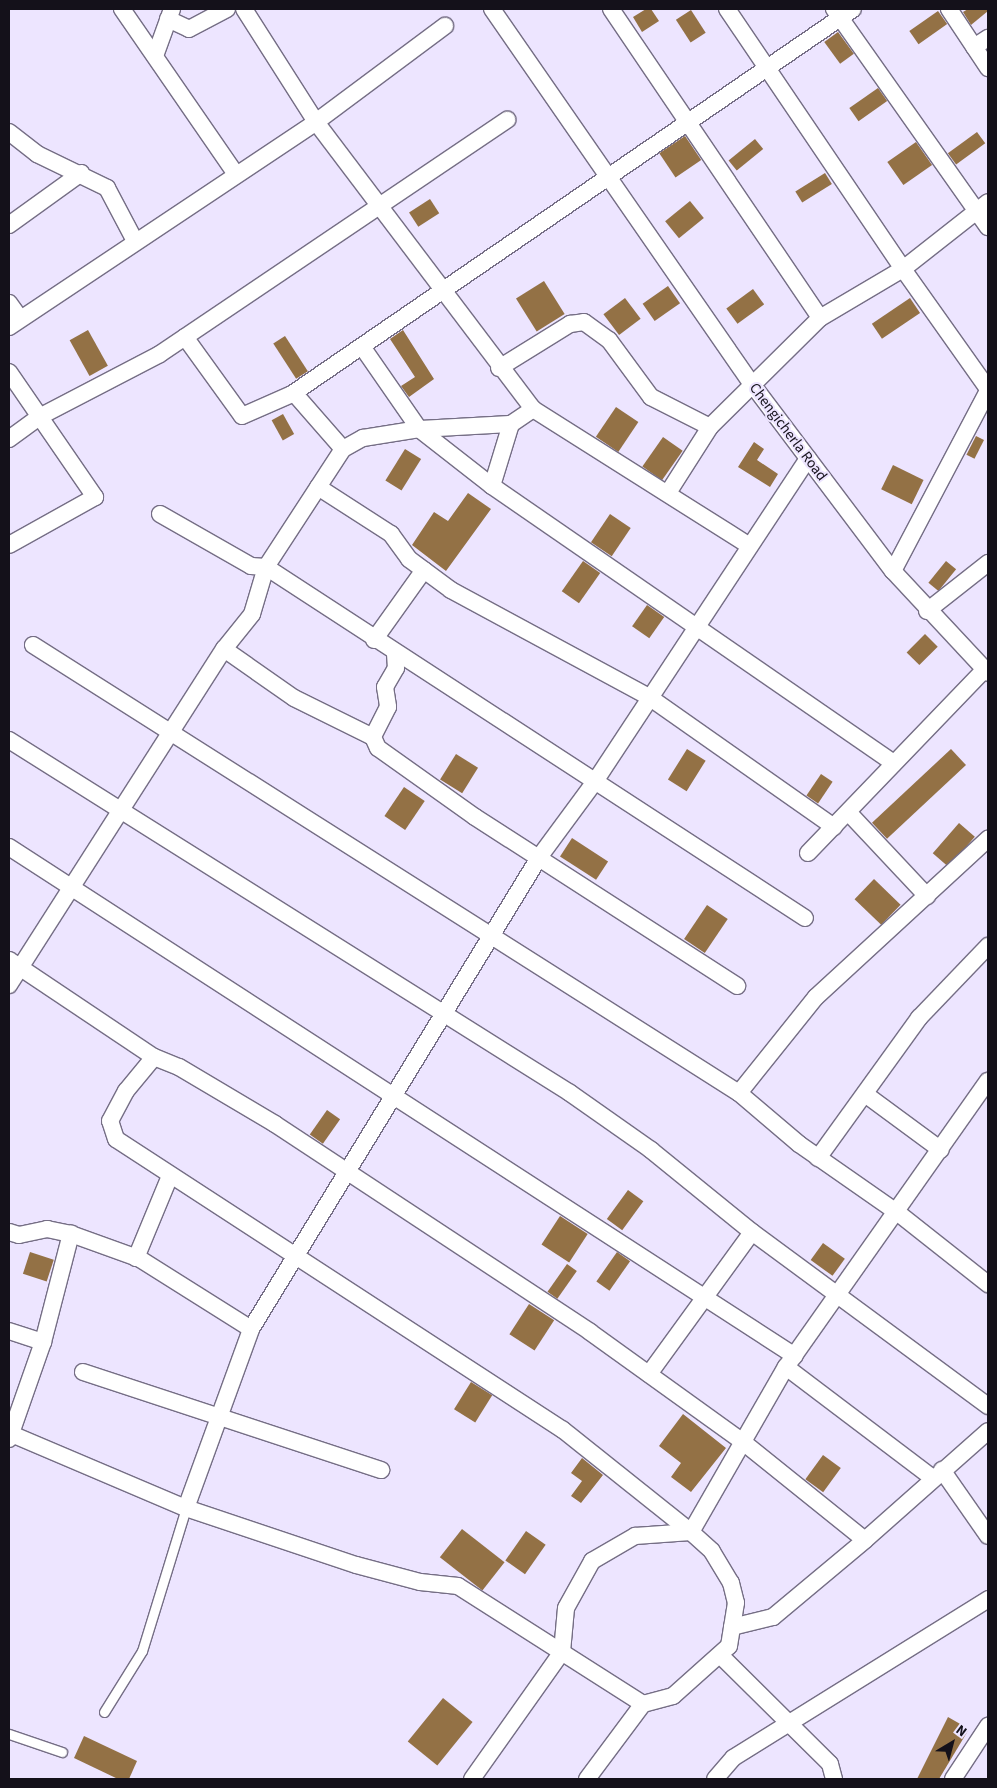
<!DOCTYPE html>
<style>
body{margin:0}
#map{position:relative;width:997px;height:1788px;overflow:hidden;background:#ede5ff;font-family:"Source Sans 3",sans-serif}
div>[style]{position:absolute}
.building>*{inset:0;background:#937145;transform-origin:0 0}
.roads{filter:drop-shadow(1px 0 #756e85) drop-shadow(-1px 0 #756e85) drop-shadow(0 1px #756e85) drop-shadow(0 -1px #756e85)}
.lane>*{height:9px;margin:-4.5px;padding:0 4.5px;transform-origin:4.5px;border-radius:4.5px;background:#fff}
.street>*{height:16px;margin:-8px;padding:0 8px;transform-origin:8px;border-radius:8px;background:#fff}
span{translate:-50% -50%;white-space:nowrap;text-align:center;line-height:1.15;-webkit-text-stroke:4px #ede5ff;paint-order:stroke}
.street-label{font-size:15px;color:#14111a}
.frame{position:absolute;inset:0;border:10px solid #14111a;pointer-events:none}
.north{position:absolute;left:927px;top:1718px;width:50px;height:50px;-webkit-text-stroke:4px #ede5ff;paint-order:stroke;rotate:37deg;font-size:14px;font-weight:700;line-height:20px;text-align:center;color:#14111a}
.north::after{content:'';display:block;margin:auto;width:18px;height:22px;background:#14111a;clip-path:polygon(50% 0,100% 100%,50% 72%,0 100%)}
</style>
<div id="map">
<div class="building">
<i style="clip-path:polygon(646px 9px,651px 9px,659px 21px,642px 32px,633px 17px)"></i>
<i style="clip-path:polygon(968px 9px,988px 9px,988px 11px,971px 25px,963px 12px)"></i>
<i style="left:691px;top:10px;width:27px;height:18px;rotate:57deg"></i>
<i style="left:938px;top:11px;width:16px;height:35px;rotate:55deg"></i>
<i style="left:838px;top:32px;width:27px;height:17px;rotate:54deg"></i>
<i style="left:878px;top:88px;width:16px;height:35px;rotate:55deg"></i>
<i style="left:977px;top:132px;width:14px;height:36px;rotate:54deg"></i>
<i style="left:685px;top:136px;width:29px;height:31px;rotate:56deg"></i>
<i style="left:755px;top:139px;width:13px;height:34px;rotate:51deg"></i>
<i style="left:916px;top:142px;width:28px;height:35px;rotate:55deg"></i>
<i style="left:825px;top:173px;width:13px;height:35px;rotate:58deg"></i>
<i style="left:430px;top:199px;width:17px;height:25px;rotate:57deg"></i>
<i style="left:690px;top:201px;width:22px;height:32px;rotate:51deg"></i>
<i style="left:544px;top:281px;width:39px;height:33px;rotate:58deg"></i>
<i style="left:668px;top:286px;width:21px;height:31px;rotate:55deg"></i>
<i style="left:753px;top:289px;width:19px;height:33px;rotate:54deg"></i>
<i style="left:625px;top:298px;width:26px;height:27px;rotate:53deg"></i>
<i style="left:910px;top:298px;width:18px;height:46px;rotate:56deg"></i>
<i style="left:88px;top:330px;width:41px;height:21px;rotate:61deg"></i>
<i style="clip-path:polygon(403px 330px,434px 379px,409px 397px,401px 386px,415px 377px,390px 339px)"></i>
<i style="left:285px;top:336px;width:42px;height:14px;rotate:57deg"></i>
<i style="left:616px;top:407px;width:27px;height:36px;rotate:34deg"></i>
<i style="left:283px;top:414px;width:23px;height:13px;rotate:61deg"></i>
<i style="left:976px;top:436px;width:9px;height:21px;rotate:27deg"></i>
<i style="left:663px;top:437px;width:24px;height:36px;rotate:35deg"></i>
<i style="clip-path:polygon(754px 442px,764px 449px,757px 460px,778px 474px,770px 487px,738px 467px)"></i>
<i style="left:405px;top:449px;width:19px;height:37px;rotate:32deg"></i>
<i style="left:893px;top:465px;width:34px;height:27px;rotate:26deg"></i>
<i style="clip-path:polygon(468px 493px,491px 509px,446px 571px,412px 545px,434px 512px,448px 521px)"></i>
<i style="left:610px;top:514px;width:25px;height:34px;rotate:34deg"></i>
<i style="left:583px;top:561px;width:21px;height:37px;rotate:35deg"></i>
<i style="left:946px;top:561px;width:13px;height:28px;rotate:39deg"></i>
<i style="left:647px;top:605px;width:21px;height:26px;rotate:35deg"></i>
<i style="left:925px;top:634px;width:18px;height:26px;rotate:45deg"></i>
<i style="left:687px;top:749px;width:22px;height:36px;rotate:32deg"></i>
<i style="left:951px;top:749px;width:22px;height:108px;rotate:47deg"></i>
<i style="left:456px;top:754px;width:26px;height:30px;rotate:32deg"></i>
<i style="left:821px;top:774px;width:14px;height:26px;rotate:34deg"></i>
<i style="left:404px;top:787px;width:25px;height:35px;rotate:34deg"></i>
<i style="left:959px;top:823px;width:21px;height:40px;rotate:41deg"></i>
<i style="left:572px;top:838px;width:43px;height:22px;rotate:33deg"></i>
<i style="left:874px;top:879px;width:37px;height:28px;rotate:44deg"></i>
<i style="left:707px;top:905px;width:25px;height:41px;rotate:34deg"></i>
<i style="left:327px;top:1110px;width:16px;height:30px;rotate:35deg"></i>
<i style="left:628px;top:1190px;width:19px;height:36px;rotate:36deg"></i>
<i style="left:560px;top:1216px;width:33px;height:34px;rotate:33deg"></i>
<i style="left:823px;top:1243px;width:27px;height:21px;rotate:36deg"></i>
<i style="left:30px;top:1252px;width:25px;height:23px;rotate:18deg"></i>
<i style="left:617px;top:1252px;width:16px;height:36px;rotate:35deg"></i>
<i style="left:567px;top:1264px;width:12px;height:34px;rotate:35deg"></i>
<i style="left:529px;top:1304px;width:30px;height:36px;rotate:33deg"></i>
<i style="left:471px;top:1382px;width:25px;height:32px;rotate:32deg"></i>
<i style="clip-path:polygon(683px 1414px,726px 1448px,691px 1492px,671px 1477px,681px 1463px,659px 1446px)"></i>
<i style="left:823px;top:1455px;width:22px;height:30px;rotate:36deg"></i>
<i style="clip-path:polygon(582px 1458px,603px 1475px,581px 1503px,571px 1496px,582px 1481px,571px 1473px)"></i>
<i style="left:462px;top:1529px;width:54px;height:36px;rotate:38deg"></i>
<i style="left:526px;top:1531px;width:24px;height:36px;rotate:35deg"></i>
<i style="left:443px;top:1698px;width:38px;height:56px;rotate:39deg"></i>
<i style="clip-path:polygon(948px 1717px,969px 1729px,939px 1779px,917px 1779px)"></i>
<i style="clip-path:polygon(84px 1736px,137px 1761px,129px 1779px,118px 1779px,74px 1758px)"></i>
</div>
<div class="roads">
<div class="lane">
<i style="left:104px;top:1712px;width:72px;rotate:-58.1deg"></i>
<i style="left:142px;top:1651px;width:150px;rotate:-72.9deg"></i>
<i style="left:9px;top:1734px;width:56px;rotate:18.8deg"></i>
</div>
<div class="street">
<i style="left:122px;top:9px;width:201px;rotate:55.4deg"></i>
<i style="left:244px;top:9px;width:134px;rotate:57.5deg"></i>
<i style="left:316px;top:122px;width:360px;rotate:52.9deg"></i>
<i style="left:533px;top:409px;width:254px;rotate:32.3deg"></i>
<i style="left:492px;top:9px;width:456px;rotate:55.3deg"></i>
<i style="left:752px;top:384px;width:234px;rotate:53deg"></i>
<i style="left:893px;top:571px;width:139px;rotate:47deg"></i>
<i style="left:611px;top:9px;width:373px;rotate:55.9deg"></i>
<i style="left:820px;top:318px;width:155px;rotate:135.3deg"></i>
<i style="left:710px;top:427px;width:78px;rotate:122.5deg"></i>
<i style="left:727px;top:9px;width:314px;rotate:55.9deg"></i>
<i style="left:903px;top:269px;width:108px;rotate:-38.2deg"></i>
<i style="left:834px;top:9px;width:267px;rotate:54.8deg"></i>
<i style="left:949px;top:9px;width:71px;rotate:56.5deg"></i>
<i style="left:168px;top:19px;width:23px;rotate:25deg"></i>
<i style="left:189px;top:29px;width:43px;rotate:-27.8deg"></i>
<i style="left:974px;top:47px;width:17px;rotate:-33deg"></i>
<i style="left:155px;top:56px;width:50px;rotate:-70.1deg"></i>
<i style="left:9px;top:132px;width:36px;rotate:38deg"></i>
<i style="left:37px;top:154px;width:78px;rotate:25.9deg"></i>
<i style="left:107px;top:188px;width:60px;rotate:62.2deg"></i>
<i style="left:9px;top:225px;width:89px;rotate:-35.8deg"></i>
<i style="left:9px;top:303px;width:19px;rotate:54deg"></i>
<i style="left:820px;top:318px;width:96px;rotate:-30.6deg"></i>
<i style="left:903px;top:269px;width:147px;rotate:54.7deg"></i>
<i style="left:9px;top:327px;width:369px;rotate:-33.7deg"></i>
<i style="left:316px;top:122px;width:161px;rotate:-36.7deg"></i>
<i style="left:185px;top:337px;width:97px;rotate:54.2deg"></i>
<i style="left:242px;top:416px;width:55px;rotate:-23.7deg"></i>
<i style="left:292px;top:394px;width:680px;rotate:-34.46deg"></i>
<i style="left:363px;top:348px;width:98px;rotate:55.3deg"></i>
<i style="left:419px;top:429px;width:93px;rotate:38deg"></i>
<i style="left:492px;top:486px;width:65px;rotate:-73deg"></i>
<i style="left:511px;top:424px;width:27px;rotate:-34deg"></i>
<i style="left:499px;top:368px;width:84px;rotate:-31.8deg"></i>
<i style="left:570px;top:324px;width:14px;rotate:-8deg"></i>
<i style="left:584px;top:322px;width:31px;rotate:36deg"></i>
<i style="left:609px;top:340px;width:71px;rotate:53.6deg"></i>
<i style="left:651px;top:397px;width:66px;rotate:27deg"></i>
<i style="left:9px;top:372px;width:152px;rotate:55.5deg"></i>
<i style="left:95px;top:497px;width:98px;rotate:150.8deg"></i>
<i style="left:294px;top:393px;width:74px;rotate:48.8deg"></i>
<i style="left:9px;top:439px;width:39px;rotate:-36deg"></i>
<i style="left:41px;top:416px;width:134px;rotate:-27.5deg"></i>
<i style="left:160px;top:354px;width:419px;rotate:-34deg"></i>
<i style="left:492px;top:486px;width:488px;rotate:34.6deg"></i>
<i style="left:318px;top:487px;width:87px;rotate:32.8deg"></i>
<i style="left:391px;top:534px;width:31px;rotate:54deg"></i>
<i style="left:409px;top:559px;width:52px;rotate:36.4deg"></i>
<i style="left:451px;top:590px;width:225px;rotate:28.4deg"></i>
<i style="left:649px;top:697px;width:226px;rotate:35.1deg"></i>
<i style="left:160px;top:514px;width:105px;rotate:29.7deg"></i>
<i style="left:251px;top:566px;width:15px;rotate:4deg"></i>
<i style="left:266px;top:567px;width:643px;rotate:33.07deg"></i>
<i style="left:893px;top:571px;width:204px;rotate:-62.2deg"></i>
<i style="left:927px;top:611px;width:78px;rotate:-38.2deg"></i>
<i style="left:374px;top:640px;width:86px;rotate:-54.5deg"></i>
<i style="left:33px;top:645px;width:836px;rotate:32.4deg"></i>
<i style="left:739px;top:1093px;width:79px;rotate:40.4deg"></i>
<i style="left:799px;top:1144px;width:121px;rotate:34.9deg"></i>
<i style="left:898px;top:1213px;width:115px;rotate:38.3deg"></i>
<i style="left:224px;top:649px;width:85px;rotate:35deg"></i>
<i style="left:294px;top:698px;width:88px;rotate:26.3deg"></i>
<i style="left:395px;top:654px;width:14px;rotate:86deg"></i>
<i style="left:396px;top:668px;width:22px;rotate:120deg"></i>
<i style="left:385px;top:687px;width:20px;rotate:81deg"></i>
<i style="left:388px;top:707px;width:34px;rotate:117deg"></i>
<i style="left:373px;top:737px;width:12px;rotate:66deg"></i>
<i style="left:378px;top:748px;width:119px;rotate:35.4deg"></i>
<i style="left:475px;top:817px;width:312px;rotate:32.8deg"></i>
<i style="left:9px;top:740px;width:663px;rotate:32.18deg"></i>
<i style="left:570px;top:1093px;width:99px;rotate:35.1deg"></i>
<i style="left:651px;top:1150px;width:130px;rotate:39.1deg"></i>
<i style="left:752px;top:1232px;width:293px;rotate:36.4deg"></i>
<i style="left:849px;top:813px;width:114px;rotate:46.8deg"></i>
<i style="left:9px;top:847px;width:936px;rotate:32.93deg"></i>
<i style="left:808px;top:853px;width:255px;rotate:-46.1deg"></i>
<i style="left:9px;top:960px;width:174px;rotate:33.8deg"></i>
<i style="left:9px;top:985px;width:399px;rotate:-57.4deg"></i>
<i style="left:224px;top:649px;width:45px;rotate:-51.3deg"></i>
<i style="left:252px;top:614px;width:49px;rotate:-73.4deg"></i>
<i style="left:266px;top:567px;width:141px;rotate:-56.9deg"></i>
<i style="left:343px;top:449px;width:23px;rotate:-29deg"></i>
<i style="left:363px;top:438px;width:57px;rotate:-9.1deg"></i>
<i style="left:419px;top:429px;width:92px;rotate:-3.1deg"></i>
<i style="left:739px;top:1093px;width:123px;rotate:-51.3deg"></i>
<i style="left:816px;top:997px;width:234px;rotate:-42.6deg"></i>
<i style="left:865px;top:1094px;width:94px;rotate:36.4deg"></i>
<i style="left:818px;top:1158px;width:173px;rotate:-54.2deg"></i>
<i style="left:919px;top:1018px;width:100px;rotate:-46.2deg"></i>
<i style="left:9px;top:1232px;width:10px;rotate:17deg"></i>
<i style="left:19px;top:1235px;width:29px;rotate:-12deg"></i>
<i style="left:47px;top:1229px;width:25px;rotate:12deg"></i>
<i style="left:71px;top:1234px;width:73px;rotate:19.9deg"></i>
<i style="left:140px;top:1259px;width:131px;rotate:32.2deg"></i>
<i style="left:136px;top:1258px;width:89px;rotate:-67.5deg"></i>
<i style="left:9px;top:1331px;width:36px;rotate:18deg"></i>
<i style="left:786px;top:1367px;width:184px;rotate:37.1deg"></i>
<i style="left:83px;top:1372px;width:314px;rotate:18.2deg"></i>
<i style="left:649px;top:1374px;width:175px;rotate:-54deg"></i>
<i style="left:9px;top:1433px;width:192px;rotate:23deg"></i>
<i style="left:9px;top:1439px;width:103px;rotate:-70.7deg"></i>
<i style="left:43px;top:1342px;width:112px;rotate:-75.5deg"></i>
<i style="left:942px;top:1470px;width:80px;rotate:55.1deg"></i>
<i style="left:691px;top:1532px;width:164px;rotate:-141.4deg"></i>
<i style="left:563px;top:1430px;width:533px;rotate:-146.94deg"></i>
<i style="left:116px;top:1139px;width:19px;rotate:-108deg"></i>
<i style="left:110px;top:1121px;width:34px;rotate:-62deg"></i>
<i style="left:126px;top:1091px;width:44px;rotate:-50.5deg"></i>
<i style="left:154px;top:1057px;width:27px;rotate:22deg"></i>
<i style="left:179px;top:1067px;width:112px;rotate:30.7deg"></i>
<i style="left:275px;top:1124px;width:377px;rotate:33.4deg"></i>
<i style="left:590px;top:1332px;width:188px;rotate:35.7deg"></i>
<i style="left:743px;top:1442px;width:156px;rotate:38.8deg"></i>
<i style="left:865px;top:1540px;width:164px;rotate:-41.5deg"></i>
<i style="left:732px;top:1627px;width:42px;rotate:-13.7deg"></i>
<i style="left:773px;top:1617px;width:120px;rotate:-39.9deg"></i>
<i style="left:721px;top:1656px;width:153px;rotate:44.7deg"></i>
<i style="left:830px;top:1764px;width:16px;rotate:75deg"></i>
<i style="left:643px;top:1704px;width:219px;rotate:-147.5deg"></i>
<i style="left:458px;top:1586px;width:38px;rotate:-174deg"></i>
<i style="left:420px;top:1582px;width:66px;rotate:-165.1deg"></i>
<i style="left:356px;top:1565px;width:179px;rotate:-161.5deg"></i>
<i style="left:186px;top:1508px;width:190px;rotate:-70deg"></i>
<i style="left:251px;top:1329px;width:554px;rotate:-58.58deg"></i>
<i style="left:540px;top:856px;width:94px;rotate:-53.6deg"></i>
<i style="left:596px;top:780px;width:385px;rotate:-56.6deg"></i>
<i style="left:472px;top:1779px;width:156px;rotate:-54.7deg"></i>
<i style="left:562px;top:1652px;width:44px;rotate:-84.8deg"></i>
<i style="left:566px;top:1608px;width:54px;rotate:-61deg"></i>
<i style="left:592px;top:1561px;width:50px;rotate:-30.2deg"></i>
<i style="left:635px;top:1536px;width:56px;rotate:-4.1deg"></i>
<i style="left:587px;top:1779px;width:94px;rotate:-53.3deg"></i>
<i style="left:643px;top:1704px;width:31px;rotate:-15deg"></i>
<i style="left:673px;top:1696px;width:75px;rotate:-41.8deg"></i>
<i style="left:729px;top:1646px;width:44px;rotate:-80.8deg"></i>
<i style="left:736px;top:1603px;width:21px;rotate:-104deg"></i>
<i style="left:731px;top:1583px;width:37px;rotate:-121deg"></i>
<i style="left:712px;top:1551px;width:28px;rotate:-138deg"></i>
<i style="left:691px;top:1532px;width:190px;rotate:-60.1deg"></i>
<i style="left:786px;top:1367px;width:350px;rotate:-54.8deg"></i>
<i style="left:715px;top:1779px;width:28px;rotate:-49deg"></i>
<i style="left:733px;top:1758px;width:301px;rotate:-31.9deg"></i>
<i style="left:953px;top:1779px;width:64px;rotate:-56.6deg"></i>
</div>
</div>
<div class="street-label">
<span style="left:788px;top:432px;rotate:53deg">Chengicherla Road</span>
</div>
<div class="frame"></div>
<div class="north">N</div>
</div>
